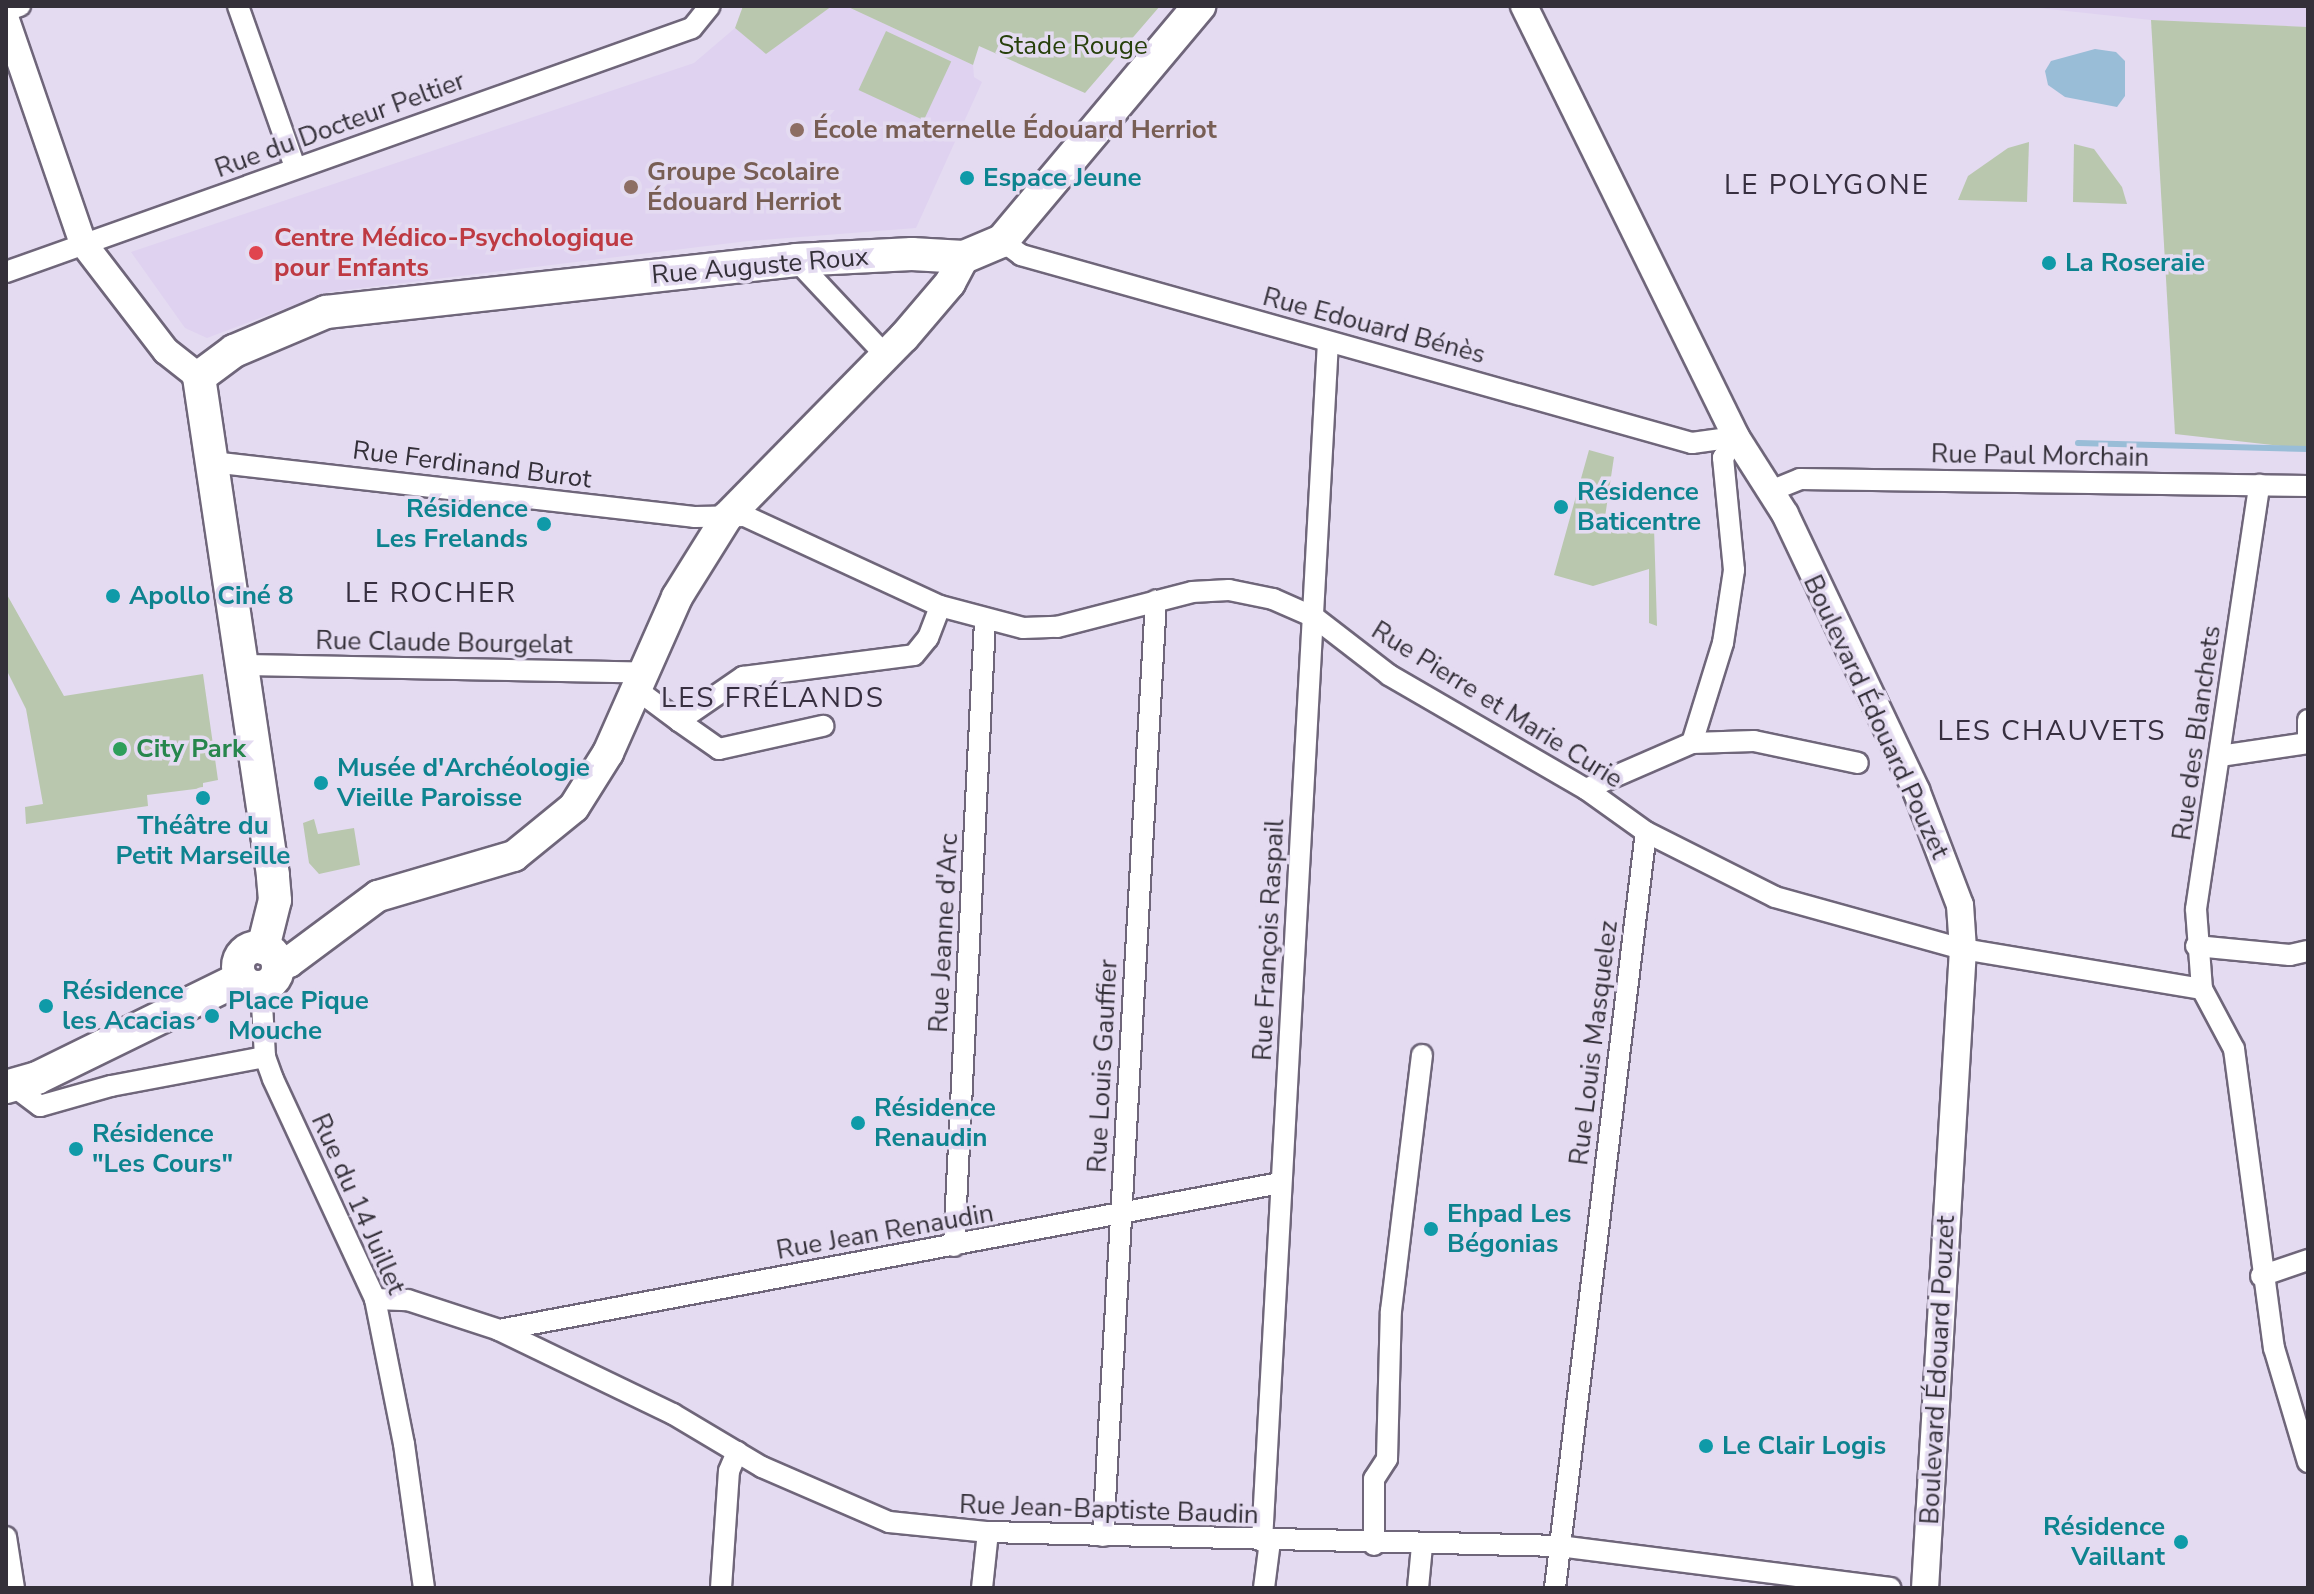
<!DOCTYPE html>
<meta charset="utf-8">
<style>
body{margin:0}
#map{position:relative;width:2314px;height:1594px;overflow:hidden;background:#e4dbf1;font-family:"Nunito Sans",sans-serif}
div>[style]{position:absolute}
.built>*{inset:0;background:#dfd2f0}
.green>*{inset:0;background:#b9c7ae;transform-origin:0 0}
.water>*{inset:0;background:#99bdd7}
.stream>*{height:6px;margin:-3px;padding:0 3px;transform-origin:3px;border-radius:3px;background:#99bdd7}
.roads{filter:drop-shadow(2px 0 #6f667a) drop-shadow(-2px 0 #6f667a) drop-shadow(0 2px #6f667a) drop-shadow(0 -2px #6f667a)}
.minor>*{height:20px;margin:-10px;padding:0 10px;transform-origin:10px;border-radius:10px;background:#fff}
.tertiary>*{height:26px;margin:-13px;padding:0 13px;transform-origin:13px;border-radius:13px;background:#fff}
.secondary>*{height:30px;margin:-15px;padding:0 15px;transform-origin:15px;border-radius:15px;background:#fff}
.primary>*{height:32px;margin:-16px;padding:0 16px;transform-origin:16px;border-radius:16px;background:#fff}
.primary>.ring{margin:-16px;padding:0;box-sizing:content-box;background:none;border:32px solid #fff;border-radius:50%}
.dots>*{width:22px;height:22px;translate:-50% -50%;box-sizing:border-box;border:4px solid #e4dbf1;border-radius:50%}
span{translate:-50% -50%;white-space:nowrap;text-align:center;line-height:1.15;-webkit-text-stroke:7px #e4dbf1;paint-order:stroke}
.park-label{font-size:26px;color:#27400b}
.street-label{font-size:26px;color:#343039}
.education-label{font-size:26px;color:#785e54;font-weight:700}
.left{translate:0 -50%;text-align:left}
.culture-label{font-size:26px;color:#0d838f;font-weight:700}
.right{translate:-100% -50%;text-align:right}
.health-label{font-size:26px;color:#be3a42;font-weight:700}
.leisure-label{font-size:26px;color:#27864d;font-weight:700}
.neighbourhood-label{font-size:28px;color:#372f40;letter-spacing:2px}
.frame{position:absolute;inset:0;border:8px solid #343039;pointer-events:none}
</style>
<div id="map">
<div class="built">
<i style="clip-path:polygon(832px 6px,846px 6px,973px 65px,974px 77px,982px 82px,916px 228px,748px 241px,329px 292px,207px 338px,185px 328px,131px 252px,694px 63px,735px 28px,766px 53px)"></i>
<i style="clip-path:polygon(2020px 6px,2308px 6px,2308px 27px,2151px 20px)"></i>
</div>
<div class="green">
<i style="clip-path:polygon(743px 6px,832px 6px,766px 54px,735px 28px)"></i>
<i style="clip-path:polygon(846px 6px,1160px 6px,1085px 93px,979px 46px,973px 65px)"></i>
<i style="clip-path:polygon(2151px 20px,2308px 27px,2308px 449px,2175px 434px)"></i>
<i style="left:886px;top:31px;width:72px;height:65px;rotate:25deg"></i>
<i style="clip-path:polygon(2029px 142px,2027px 202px,1958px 200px,1968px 176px,2008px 148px)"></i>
<i style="clip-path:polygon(2074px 144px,2094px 149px,2122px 187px,2127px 204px,2073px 202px)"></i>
<i style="clip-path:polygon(1589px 450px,1614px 457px,1605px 517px,1654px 527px,1657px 626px,1649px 623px,1649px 569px,1593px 586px,1554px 575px)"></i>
<i style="clip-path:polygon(6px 593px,64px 696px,203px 674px,218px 780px,203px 783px,203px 788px,147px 795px,148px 806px,26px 824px,25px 807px,43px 804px,26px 709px,6px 669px)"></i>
<i style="clip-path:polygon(314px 819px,318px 834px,354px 828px,360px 865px,319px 874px,309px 863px,303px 823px)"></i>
</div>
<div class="water">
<i style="clip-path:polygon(2095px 49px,2116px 52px,2125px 61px,2125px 96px,2117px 107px,2065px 97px,2048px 85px,2045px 71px,2051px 61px)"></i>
</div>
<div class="stream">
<i style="left:2078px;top:443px;width:230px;rotate:1.5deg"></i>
</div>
<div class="roads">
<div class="minor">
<i style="left:238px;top:6px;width:171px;rotate:70.5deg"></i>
<i style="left:6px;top:11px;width:15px;rotate:-20deg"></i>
<i style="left:1002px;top:241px;width:24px;rotate:36deg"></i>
<i style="left:1021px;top:255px;width:697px;rotate:15.65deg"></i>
<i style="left:1692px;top:443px;width:44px;rotate:-7.8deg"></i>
<i style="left:796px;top:260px;width:132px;rotate:46.8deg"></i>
<i style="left:6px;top:272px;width:728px;rotate:-19.58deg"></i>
<i style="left:692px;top:28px;width:28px;rotate:-51deg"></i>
<i style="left:212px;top:462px;width:485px;rotate:6.5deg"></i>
<i style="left:694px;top:517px;width:51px;rotate:-1.1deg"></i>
<i style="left:745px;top:516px;width:215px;rotate:24.8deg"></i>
<i style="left:940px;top:606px;width:86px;rotate:14.8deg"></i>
<i style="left:1023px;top:628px;width:34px;rotate:-2deg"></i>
<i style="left:1057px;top:627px;width:139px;rotate:-14.5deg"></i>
<i style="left:1192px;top:592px;width:37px;rotate:-3deg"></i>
<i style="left:1229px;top:590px;width:45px;rotate:11.6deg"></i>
<i style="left:1273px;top:599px;width:45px;rotate:23.7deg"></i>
<i style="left:1314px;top:617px;width:95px;rotate:37.7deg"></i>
<i style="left:1389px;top:675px;width:228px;rotate:30.1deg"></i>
<i style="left:1586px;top:789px;width:74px;rotate:35.6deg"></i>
<i style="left:1646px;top:832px;width:144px;rotate:26.7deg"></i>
<i style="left:1775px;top:897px;width:195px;rotate:15.5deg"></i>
<i style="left:1963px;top:949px;width:242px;rotate:9.5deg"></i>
<i style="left:2202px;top:989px;width:68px;rotate:61.9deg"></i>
<i style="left:2234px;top:1049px;width:302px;rotate:82.4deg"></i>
<i style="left:2274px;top:1348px;width:119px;rotate:73.4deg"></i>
<i style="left:1773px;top:490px;width:29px;rotate:-22deg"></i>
<i style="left:1800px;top:479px;width:508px;rotate:0.79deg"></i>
<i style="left:243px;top:665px;width:400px;rotate:1.1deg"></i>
<i style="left:636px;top:689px;width:54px;rotate:36.7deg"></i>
<i style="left:679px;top:721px;width:78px;rotate:-34.5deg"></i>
<i style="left:743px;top:677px;width:172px;rotate:-7.3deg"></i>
<i style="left:914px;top:655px;width:22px;rotate:-51deg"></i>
<i style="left:928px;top:638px;width:34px;rotate:-69deg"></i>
<i style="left:2308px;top:720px;width:20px;rotate:90deg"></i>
<i style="left:679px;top:721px;width:49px;rotate:35deg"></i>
<i style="left:719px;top:749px;width:107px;rotate:-12.5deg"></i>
<i style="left:1692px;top:743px;width:62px;rotate:-1.8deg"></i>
<i style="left:1754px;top:741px;width:106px;rotate:11.9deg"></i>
<i style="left:2220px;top:756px;width:89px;rotate:-8.4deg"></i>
<i style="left:1586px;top:789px;width:116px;rotate:-23.5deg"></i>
<i style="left:1692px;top:743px;width:105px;rotate:-72.8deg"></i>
<i style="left:1723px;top:643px;width:74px;rotate:-81.4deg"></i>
<i style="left:1734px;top:570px;width:113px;rotate:-95.6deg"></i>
<i style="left:1723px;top:458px;width:25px;rotate:-58deg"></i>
<i style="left:2196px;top:946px;width:94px;rotate:5.5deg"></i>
<i style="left:2290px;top:955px;width:18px;rotate:-13deg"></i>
<i style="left:261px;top:987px;width:70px;rotate:86.7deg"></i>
<i style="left:265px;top:1057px;width:23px;rotate:70deg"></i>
<i style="left:273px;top:1079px;width:242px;rotate:65.1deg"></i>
<i style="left:375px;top:1299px;width:148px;rotate:78.7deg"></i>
<i style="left:404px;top:1444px;width:145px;rotate:82.1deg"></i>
<i style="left:2202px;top:989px;width:80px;rotate:-94.3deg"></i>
<i style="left:2196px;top:909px;width:429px;rotate:-81.5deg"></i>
<i style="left:12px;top:1085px;width:35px;rotate:37deg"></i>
<i style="left:40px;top:1106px;width:74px;rotate:-15.7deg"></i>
<i style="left:111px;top:1086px;width:157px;rotate:-10.7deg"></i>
<i style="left:954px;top:1246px;width:625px;rotate:-87.16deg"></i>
<i style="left:2261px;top:1276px;width:50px;rotate:-18.8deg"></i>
<i style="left:375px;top:1299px;width:33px;rotate:2deg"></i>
<i style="left:408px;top:1300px;width:96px;rotate:18.2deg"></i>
<i style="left:499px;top:1330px;width:193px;rotate:25.8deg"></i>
<i style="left:673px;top:1414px;width:104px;rotate:30.8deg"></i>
<i style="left:762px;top:1467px;width:138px;rotate:23.4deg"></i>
<i style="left:889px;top:1522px;width:100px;rotate:5.8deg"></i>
<i style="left:988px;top:1532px;width:571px;rotate:1.4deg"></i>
<i style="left:1559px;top:1546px;width:334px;rotate:7.2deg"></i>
<i style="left:499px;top:1330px;width:795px;rotate:-10.66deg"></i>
<i style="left:1103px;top:1536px;width:937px;rotate:-86.76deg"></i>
<i style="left:6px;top:1537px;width:52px;rotate:81.1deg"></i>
<i style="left:1262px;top:1541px;width:1201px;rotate:-86.85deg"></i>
<i style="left:1374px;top:1545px;width:66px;rotate:-90deg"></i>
<i style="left:1374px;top:1479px;width:24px;rotate:-57deg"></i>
<i style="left:1387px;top:1459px;width:148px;rotate:-88.5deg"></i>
<i style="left:1391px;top:1311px;width:258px;rotate:-83.1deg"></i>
<i style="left:721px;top:1588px;width:117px;rotate:-86.1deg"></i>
<i style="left:729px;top:1471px;width:21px;rotate:-67deg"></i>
<i style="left:982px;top:1588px;width:56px;rotate:-83.9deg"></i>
<i style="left:1264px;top:1588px;width:47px;rotate:-82.7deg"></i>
<i style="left:1418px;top:1588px;width:42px;rotate:-84.6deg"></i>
<i style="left:1555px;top:1588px;width:761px;rotate:-83.14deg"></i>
</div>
<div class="tertiary">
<i style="left:1524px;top:6px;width:480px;rotate:63.8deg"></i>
<i style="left:1736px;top:437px;width:91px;rotate:57.5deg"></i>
<i style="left:1785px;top:514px;width:306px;rotate:64.6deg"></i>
<i style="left:1916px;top:790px;width:123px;rotate:69.1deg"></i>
<i style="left:1960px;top:905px;width:44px;rotate:86.1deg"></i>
<i style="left:1963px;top:949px;width:640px;rotate:93.4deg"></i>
<i style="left:6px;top:20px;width:236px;rotate:71deg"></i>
<i style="left:83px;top:243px;width:136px;rotate:52.5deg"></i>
<i style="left:166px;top:351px;width:42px;rotate:38.2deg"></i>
</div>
<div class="secondary">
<i style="left:278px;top:965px;width:11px;rotate:-15deg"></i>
<i style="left:289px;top:962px;width:111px;rotate:-36.6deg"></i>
<i style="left:378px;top:896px;width:142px;rotate:-16.4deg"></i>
<i style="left:514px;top:856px;width:77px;rotate:-39.2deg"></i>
<i style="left:574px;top:807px;width:64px;rotate:-57.8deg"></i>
<i style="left:608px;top:753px;width:171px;rotate:-66.1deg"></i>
<i style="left:677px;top:597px;width:94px;rotate:-58deg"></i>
<i style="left:727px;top:517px;width:252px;rotate:-45.5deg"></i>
<i style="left:904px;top:337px;width:71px;rotate:-49.6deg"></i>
<i style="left:950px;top:283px;width:30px;rotate:-62deg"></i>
</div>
<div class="primary">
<i class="ring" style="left:238px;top:947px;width:8px;height:8px"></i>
<i style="left:263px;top:948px;width:49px;rotate:-76deg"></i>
<i style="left:275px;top:900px;width:25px;rotate:-95deg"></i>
<i style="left:273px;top:875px;width:503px;rotate:-98.45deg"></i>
<i style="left:199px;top:377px;width:44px;rotate:-36.6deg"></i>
<i style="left:234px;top:351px;width:100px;rotate:-23deg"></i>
<i style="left:326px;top:312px;width:473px;rotate:-6.3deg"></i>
<i style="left:796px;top:260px;width:116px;rotate:-3deg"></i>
<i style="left:912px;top:254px;width:52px;rotate:3.3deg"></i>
<i style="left:964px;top:257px;width:41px;rotate:-22.8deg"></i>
<i style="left:1002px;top:241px;width:307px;rotate:-50deg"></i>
<i style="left:6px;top:1087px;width:32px;rotate:-16deg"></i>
<i style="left:37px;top:1078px;width:227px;rotate:-26.1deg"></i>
</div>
</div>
<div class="dots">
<i style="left:797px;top:130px;background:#8d6e63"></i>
<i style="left:967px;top:178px;background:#0f9aa8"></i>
<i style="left:631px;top:187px;background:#8d6e63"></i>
<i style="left:256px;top:253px;background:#e0444e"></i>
<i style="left:2049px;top:263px;background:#0f9aa8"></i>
<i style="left:1561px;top:507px;background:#0f9aa8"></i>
<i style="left:544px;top:524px;background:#0f9aa8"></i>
<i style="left:113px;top:596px;background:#0f9aa8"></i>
<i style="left:120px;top:749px;background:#2e9e5b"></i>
<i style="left:321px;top:783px;background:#0f9aa8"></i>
<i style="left:203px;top:798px;background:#0f9aa8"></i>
<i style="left:46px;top:1006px;background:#0f9aa8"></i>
<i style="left:212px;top:1016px;background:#0f9aa8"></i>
<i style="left:858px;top:1123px;background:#0f9aa8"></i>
<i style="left:76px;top:1149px;background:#0f9aa8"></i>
<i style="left:1431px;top:1229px;background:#0f9aa8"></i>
<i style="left:1706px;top:1446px;background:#0f9aa8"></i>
<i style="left:2181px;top:1542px;background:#0f9aa8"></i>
</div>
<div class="park-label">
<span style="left:1073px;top:46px">Stade Rouge</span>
</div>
<div class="street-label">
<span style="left:340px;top:125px;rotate:-20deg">Rue du Docteur Peltier</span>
<span style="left:760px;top:266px;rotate:-5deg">Rue Auguste Roux</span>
<span style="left:1374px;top:326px;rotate:15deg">Rue Edouard Bénès</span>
<span style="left:2040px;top:456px;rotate:1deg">Rue Paul Morchain</span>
<span style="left:472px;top:465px;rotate:7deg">Rue Ferdinand Burot</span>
<span style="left:444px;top:643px;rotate:1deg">Rue Claude Bourgelat</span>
<span style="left:1497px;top:705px;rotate:32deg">Rue Pierre et Marie Curie</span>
<span style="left:1876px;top:717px;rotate:65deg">Boulevard Édouard Pouzet</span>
<span style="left:2197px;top:733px;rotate:-82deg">Rue des Blanchets</span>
<span style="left:944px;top:933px;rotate:-87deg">Rue Jeanne d'Arc</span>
<span style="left:1269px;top:940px;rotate:-87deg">Rue François Raspail</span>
<span style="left:1594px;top:1043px;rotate:-83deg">Rue Louis Masquelez</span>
<span style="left:1103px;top:1066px;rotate:-87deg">Rue Louis Gauffier</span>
<span style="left:358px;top:1204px;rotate:66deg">Rue du 14 Juillet</span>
<span style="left:885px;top:1232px;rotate:-10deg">Rue Jean Renaudin</span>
<span style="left:1938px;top:1370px;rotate:-87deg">Boulevard Édouard Pouzet</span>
<span style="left:1109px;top:1510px;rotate:2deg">Rue Jean-Baptiste Baudin</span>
</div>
<div class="education-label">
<span class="left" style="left:813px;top:130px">École maternelle Édouard Herriot</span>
<span class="left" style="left:647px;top:187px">Groupe Scolaire<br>Édouard Herriot</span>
</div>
<div class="culture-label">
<span class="left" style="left:983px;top:178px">Espace Jeune</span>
<span class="left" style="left:2065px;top:263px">La Roseraie</span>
<span class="left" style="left:1577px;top:507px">Résidence<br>Baticentre</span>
<span class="right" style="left:528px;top:524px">Résidence<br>Les Frelands</span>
<span class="left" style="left:129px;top:596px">Apollo Ciné 8</span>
<span class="left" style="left:337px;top:783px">Musée d'Archéologie<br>Vieille Paroisse</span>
<span style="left:203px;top:841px">Théâtre du<br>Petit Marseille</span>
<span class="left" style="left:62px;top:1006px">Résidence<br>les Acacias</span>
<span class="left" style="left:228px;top:1016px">Place Pique<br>Mouche</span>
<span class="left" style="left:874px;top:1123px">Résidence<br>Renaudin</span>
<span class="left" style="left:92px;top:1149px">Résidence<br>"Les Cours"</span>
<span class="left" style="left:1447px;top:1229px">Ehpad Les<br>Bégonias</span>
<span class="left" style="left:1722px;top:1446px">Le Clair Logis</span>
<span class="right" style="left:2165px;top:1542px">Résidence<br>Vaillant</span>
</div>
<div class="health-label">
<span class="left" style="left:274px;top:253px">Centre Médico-Psychologique<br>pour Enfants</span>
</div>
<div class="leisure-label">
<span class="left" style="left:136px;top:749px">City Park</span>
</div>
<div class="neighbourhood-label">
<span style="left:1827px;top:185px">LE POLYGONE</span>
<span style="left:431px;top:593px">LE ROCHER</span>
<span style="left:773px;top:698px">LES FRÉLANDS</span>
<span style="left:2052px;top:731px">LES CHAUVETS</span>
</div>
<div class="frame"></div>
</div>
